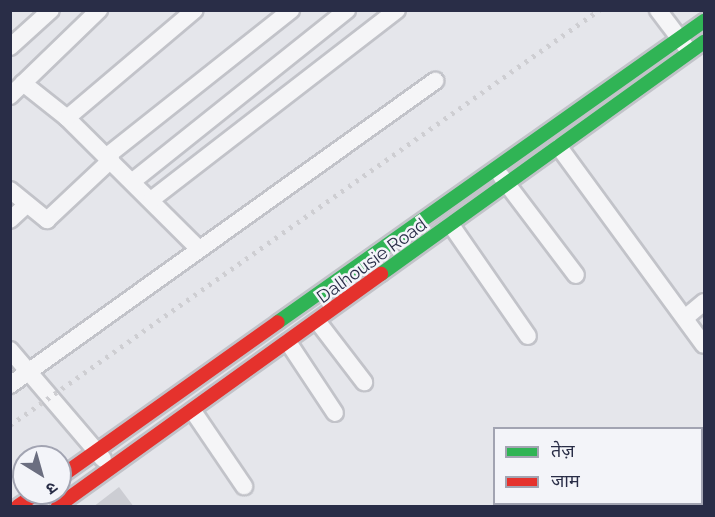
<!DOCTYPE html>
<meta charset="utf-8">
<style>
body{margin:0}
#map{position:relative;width:715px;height:517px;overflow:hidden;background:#e5e6eb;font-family:Raleway,"Noto Sans Devanagari",sans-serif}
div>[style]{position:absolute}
.building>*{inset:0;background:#cccdd3}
.roads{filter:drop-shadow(2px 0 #c2c3c9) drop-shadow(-2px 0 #c2c3c9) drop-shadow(0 2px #c2c3c9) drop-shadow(0 -2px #c2c3c9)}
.street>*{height:16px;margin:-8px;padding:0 8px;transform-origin:8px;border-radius:8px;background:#f5f5f7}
.fast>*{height:14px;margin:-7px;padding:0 7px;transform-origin:7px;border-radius:7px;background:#30b455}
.jam>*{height:14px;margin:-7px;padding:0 7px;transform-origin:7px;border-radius:7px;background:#e5322d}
.rail>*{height:4.5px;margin-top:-2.25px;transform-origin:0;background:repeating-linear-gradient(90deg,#ceced2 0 3px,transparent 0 9px)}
span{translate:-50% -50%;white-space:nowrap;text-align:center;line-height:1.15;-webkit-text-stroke:5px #f3f4f9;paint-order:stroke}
.street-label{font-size:18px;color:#292d47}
.frame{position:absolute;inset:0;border:12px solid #292d47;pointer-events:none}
.legend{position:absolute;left:493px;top:427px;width:210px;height:78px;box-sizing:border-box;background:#f3f4f9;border:2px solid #a2a4b2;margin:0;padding:8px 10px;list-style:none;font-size:18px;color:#292d47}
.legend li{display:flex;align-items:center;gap:12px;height:30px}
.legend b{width:30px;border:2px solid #a2a4b2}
.north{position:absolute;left:12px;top:445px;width:60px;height:60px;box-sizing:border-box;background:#f3f4f9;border:2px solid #a2a4b2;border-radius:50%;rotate:143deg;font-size:16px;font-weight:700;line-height:24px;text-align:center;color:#292d47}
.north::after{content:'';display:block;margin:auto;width:21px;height:27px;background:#6b6e80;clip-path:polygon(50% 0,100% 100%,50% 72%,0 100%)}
</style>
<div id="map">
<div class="building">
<i style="clip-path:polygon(119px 487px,134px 507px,93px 507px)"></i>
</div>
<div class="roads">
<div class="street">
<i style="left:658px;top:10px;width:46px;rotate:52.9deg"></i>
<i style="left:10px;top:47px;width:55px;rotate:-42.1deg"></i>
<i style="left:23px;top:83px;width:56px;rotate:38.5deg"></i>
<i style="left:67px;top:118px;width:185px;rotate:44.8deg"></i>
<i style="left:10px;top:96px;width:124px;rotate:-44deg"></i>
<i style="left:67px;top:118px;width:167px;rotate:-40.2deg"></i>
<i style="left:559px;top:147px;width:245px;rotate:53.8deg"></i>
<i style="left:107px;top:156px;width:235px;rotate:-38.4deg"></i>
<i style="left:501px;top:176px;width:124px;rotate:52.9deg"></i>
<i style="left:133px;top:181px;width:274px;rotate:-38.6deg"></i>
<i style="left:10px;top:190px;width:48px;rotate:39deg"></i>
<i style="left:47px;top:220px;width:88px;rotate:-43.2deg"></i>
<i style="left:151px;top:200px;width:311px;rotate:-37.7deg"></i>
<i style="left:10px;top:220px;width:23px;rotate:-43deg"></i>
<i style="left:451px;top:225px;width:135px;rotate:55.3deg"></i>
<i style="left:685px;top:318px;width:25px;rotate:-40deg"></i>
<i style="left:318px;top:322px;width:76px;rotate:52.5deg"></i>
<i style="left:288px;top:342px;width:85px;rotate:56.5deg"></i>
<i style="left:10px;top:350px;width:143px;rotate:49.5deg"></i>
<i style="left:10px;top:385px;width:523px;rotate:-35.58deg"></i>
<i style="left:193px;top:411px;width:91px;rotate:55.8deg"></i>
</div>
<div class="fast">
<i style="left:381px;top:274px;width:398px;rotate:-35.7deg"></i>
<i style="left:278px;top:322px;width:522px;rotate:-35.24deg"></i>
</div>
<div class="jam">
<i style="left:60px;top:477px;width:267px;rotate:-35.4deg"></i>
<i style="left:18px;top:506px;width:23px;rotate:-34deg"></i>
<i style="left:58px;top:506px;width:398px;rotate:-35.7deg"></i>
</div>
</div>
<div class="rail">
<i style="left:10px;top:425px;width:721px;rotate:-35.17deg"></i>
</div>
<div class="street-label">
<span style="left:372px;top:261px;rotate:-36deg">Dalhousie Road</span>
</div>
<div class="frame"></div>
<ul class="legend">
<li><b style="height:8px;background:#30b455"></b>तेज़</li>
<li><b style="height:8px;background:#e5322d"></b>जाम</li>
</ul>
<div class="north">उ</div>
</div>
